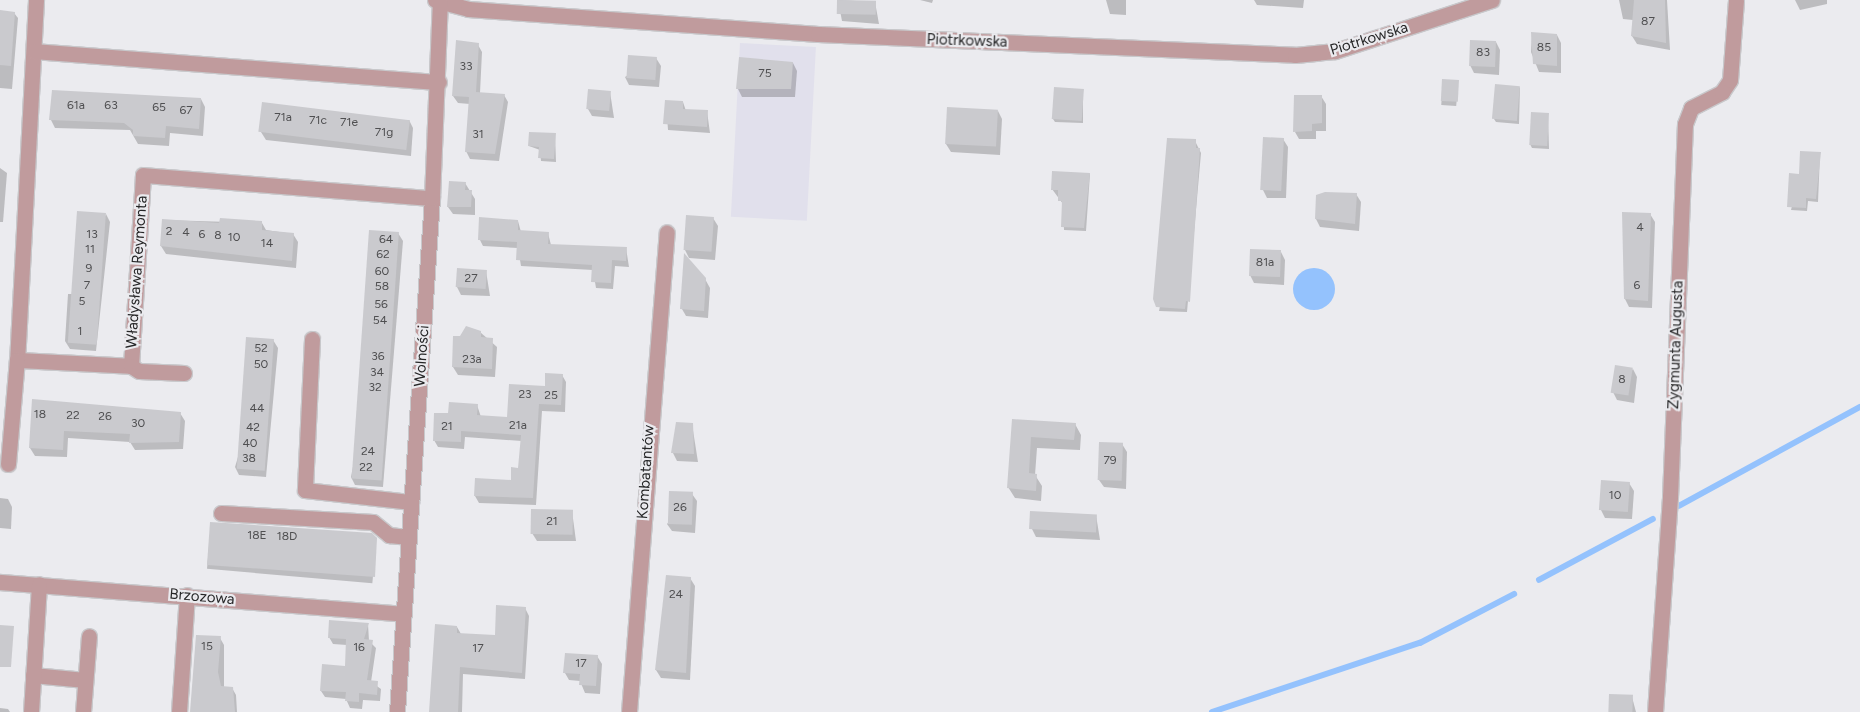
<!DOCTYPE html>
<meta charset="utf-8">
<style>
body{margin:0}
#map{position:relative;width:1860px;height:712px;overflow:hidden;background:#ebebef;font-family:Figtree,sans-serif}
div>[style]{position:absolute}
.built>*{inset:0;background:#e1e0ec;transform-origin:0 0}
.water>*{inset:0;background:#94c2fd}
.round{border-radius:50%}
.shadow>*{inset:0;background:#0003;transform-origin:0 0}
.stream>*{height:5.5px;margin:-2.75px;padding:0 2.75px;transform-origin:2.75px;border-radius:2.75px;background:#94c2fd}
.building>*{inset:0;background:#cacace;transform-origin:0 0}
.roads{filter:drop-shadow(1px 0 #c8c8cb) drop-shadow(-1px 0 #c8c8cb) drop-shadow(0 1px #c8c8cb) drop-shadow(0 -1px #c8c8cb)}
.minor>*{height:15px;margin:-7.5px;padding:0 7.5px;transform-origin:7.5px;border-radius:7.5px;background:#c09b9d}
span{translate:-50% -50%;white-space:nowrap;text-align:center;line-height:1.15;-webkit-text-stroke:4.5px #ebebef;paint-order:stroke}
.number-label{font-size:12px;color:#4f4f51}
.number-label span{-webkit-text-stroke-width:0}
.street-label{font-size:15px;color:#262627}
</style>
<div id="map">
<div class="built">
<i style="left:740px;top:43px;width:76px;height:174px;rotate:3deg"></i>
</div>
<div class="water">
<i class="round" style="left:1293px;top:268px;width:42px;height:42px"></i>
</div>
<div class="shadow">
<i style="clip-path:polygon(838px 0,875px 2px,879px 24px,842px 21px)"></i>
<i style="clip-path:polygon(920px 0,933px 0,932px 3px)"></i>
<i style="clip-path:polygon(1106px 0,1126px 0,1126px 15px,1110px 14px)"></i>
<i style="clip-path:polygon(1254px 0,1304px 0,1303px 8px,1257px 5px)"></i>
<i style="clip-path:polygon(1619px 0,1667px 0,1670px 50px,1637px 44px,1632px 36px,1633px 20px,1623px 19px)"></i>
<i style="clip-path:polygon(1795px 0,1827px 0,1827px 4px,1800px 10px)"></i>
<i style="clip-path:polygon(0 12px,14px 13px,18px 18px,12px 89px,0 88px)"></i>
<i style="clip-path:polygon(1532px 33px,1557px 35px,1561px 43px,1561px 73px,1539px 72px,1531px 52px)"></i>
<i style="clip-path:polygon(1496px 42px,1500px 50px,1499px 75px,1474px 73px,1470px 65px)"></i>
<i style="clip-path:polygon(478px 45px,482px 52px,480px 93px,504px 95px,508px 102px,499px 161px,470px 159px,466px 151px,470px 104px,458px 103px,453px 96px)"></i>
<i style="clip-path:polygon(656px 58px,661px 66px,659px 87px,629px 85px,625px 77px)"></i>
<i style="clip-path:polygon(740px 59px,793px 63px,797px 71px,795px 97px,742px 97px,738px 89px)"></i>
<i style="left:1443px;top:80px;width:15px;height:25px;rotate:4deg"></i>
<i style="clip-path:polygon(1520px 87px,1519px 124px,1496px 122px,1494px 119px)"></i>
<i style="clip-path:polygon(1083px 90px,1083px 123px,1055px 122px,1053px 119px)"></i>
<i style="clip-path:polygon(610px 92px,614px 118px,592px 116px,588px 109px)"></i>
<i style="clip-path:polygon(1321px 96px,1326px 104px,1326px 131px,1316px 131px,1316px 139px,1299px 139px,1295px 132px)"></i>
<i style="clip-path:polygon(201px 99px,205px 107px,203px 136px,170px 133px,169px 146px,138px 144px,130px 130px,55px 128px,51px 120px)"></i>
<i style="clip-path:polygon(666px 101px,683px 102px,686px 111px,707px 111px,710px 133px,668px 130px)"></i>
<i style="clip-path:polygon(998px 111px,1002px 119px,1000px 155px,951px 152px,946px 144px)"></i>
<i style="clip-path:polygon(1548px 114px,1549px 149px,1532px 148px,1530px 144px)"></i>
<i style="clip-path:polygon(409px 120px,413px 128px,411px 156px,266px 140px,261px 132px)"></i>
<i style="clip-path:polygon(555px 134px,556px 162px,541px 161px,540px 150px,529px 146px)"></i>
<i style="clip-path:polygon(1283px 139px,1288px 147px,1286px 198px,1267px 198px,1263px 190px)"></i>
<i style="clip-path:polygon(1195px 141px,1201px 153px,1187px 312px,1159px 311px)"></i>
<i style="clip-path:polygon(1820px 154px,1818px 202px,1808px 201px,1807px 211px,1791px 210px,1800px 175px)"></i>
<i style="clip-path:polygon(0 168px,7px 173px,3px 222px,0 222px)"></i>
<i style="clip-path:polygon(1090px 174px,1086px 231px,1064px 230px,1063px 204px,1052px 189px)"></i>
<i style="clip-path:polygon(465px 183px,475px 199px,475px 215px,453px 214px,448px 207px)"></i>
<i style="clip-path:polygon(1356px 194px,1361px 202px,1359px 231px,1320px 227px,1316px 219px)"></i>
<i style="clip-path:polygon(106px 214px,110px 222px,96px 351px,70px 349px,65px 341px,68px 294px,73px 294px)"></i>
<i style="clip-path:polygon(1650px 214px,1655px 222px,1652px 308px,1629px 307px,1625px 299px)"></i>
<i style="clip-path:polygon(713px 218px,718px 226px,715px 260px,689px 258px,685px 250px)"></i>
<i style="clip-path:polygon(163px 220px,262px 223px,266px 230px,293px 234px,298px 242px,296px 268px,166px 254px,161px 246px)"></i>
<i style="clip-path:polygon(518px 221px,521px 232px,548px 233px,551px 245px,626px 248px,629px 267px,615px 266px,613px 289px,596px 288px,593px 270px,521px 266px,518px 248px,483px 246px,480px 240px)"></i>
<i style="clip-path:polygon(398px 233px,403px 241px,383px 487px,355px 485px,351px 477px)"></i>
<i style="clip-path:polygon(1281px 252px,1285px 260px,1284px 285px,1254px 283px,1250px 275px)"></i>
<i style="clip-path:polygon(486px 271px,490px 296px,461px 295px,457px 287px)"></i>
<i style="clip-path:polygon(705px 279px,710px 288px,708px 318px,686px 316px,682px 309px)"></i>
<i style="clip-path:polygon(480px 332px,497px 347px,495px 377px,458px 375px,453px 367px)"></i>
<i style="clip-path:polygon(273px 340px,278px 348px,266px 477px,239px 475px,235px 467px)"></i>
<i style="clip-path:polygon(1633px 369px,1637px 377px,1634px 403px,1617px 400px,1613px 392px)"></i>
<i style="clip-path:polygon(562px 375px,566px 382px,565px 412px,542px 411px,536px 505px,479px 503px,475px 496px,512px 481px,520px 469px,522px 441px,465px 437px,464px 449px,438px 447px,434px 440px,449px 415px,477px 405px,481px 417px,508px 418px)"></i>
<i style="clip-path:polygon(34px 401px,180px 413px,185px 421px,183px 449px,135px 450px,130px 442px,68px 438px,67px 457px,35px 456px,30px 448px)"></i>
<i style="clip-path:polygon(1013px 421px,1075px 424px,1081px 435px,1080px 450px,1037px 448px,1035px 475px,1042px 486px,1041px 501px,1015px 498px,1008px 487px)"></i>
<i style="clip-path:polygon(692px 424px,698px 462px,677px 461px,673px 453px)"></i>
<i style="clip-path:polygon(1122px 444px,1127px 452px,1126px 489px,1104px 487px,1099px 480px)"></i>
<i style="clip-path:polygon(1629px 483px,1634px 491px,1632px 519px,1605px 518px,1601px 510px)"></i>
<i style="clip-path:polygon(692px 494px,697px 501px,695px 533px,672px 531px,667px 524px)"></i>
<i style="clip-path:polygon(0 498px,8px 499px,12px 507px,11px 529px,0 528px)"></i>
<i style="clip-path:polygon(572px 511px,576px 541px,537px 541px,532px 533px)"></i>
<i style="clip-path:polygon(1096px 515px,1100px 540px,1036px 537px,1032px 529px)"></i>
<i style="left:211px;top:523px;width:166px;height:46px;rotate:5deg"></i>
<i style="clip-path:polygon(690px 578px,695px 586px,690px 680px,661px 678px,656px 670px)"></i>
<i style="clip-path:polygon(525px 608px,529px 616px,525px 679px,463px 674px,462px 712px,431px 712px,457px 627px,461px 634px,496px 636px)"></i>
<i style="clip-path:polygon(368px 624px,369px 641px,376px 648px,371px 682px,381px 689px,380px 701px,363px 700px,362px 709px,350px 708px,346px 699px,325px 697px,321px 691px,346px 667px,347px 645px,333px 644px,329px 637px)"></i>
<i style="clip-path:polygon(220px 638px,224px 645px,224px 687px,232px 688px,236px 695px,237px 712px,192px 712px)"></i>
<i style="clip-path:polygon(597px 656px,602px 664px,600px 694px,585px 693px,580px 681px,569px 680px,565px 673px)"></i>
<i style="clip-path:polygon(1632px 697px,1636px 712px,1610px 712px)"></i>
<i style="clip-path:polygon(0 708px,8px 709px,10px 712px,0 712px)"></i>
</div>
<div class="stream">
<i style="left:1679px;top:506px;width:206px;rotate:-28.7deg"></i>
<i style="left:1539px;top:580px;width:129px;rotate:-28.2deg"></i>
<i style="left:1212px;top:712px;width:219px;rotate:-18.4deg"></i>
<i style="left:1420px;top:643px;width:106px;rotate:-27.5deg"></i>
</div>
<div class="building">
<i style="left:837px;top:0;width:39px;height:14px;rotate:1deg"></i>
<i style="clip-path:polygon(1634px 0,1665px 0,1666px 43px,1631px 36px)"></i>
<i style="clip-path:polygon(0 10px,15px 12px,11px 66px,0 65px)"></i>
<i style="clip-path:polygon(1531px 32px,1557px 34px,1557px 66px,1533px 64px)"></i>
<i style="clip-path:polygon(456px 40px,479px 43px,476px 92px,505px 94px,495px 154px,465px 152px,469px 97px,452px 96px)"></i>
<i style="left:1470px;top:40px;width:26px;height:26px;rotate:2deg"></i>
<i style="left:628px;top:55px;width:29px;height:23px;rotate:4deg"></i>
<i style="clip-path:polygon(739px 57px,793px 62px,791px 89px,736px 89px)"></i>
<i style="left:1442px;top:79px;width:17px;height:22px;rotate:3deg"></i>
<i style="left:1495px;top:84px;width:25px;height:35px;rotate:5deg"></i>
<i style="left:1054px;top:87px;width:30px;height:32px;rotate:4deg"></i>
<i style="left:588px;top:89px;width:23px;height:20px;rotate:5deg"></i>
<i style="clip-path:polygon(52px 90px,201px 98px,199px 129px,166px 126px,165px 138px,133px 136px,133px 130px,124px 123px,49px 120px)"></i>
<i style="clip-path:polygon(1294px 95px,1322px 95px,1322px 123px,1312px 124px,1312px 131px,1293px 132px)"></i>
<i style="clip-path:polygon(665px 100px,683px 101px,683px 109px,708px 110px,707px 127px,663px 124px)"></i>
<i style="left:262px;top:102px;width:149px;height:30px;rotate:7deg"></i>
<i style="left:947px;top:107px;width:51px;height:37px;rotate:3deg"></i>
<i style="left:1531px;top:112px;width:18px;height:33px;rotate:3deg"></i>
<i style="clip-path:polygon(529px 132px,556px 133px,554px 159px,538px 158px,539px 147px,528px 146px)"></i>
<i style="left:1263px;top:137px;width:21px;height:53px;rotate:3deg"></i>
<i style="clip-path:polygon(1167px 138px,1196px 139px,1196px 148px,1200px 148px,1190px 302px,1186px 301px,1185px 309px,1156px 307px,1153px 299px)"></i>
<i style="clip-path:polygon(1800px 151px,1821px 152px,1816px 199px,1806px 198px,1806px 208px,1787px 207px,1789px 173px,1799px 174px)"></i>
<i style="clip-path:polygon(1052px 171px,1090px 173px,1084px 228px,1061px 227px,1062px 201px,1058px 201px,1058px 190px,1051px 190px)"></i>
<i style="clip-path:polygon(449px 181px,466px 182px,465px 190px,472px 190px,471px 207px,447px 207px)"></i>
<i style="clip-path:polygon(1325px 192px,1357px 193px,1355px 224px,1315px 219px,1316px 195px)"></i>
<i style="left:77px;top:211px;width:29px;height:132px;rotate:4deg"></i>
<i style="clip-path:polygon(1622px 212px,1651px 213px,1648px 301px,1624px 299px)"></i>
<i style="left:686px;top:215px;width:28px;height:35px;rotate:4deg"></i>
<i style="clip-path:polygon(479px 217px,518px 220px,518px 230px,549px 232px,548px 244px,627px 247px,626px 261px,612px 260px,611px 283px,591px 282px,592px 265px,516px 260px,517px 242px,478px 240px)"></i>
<i style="clip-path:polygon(220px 218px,262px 221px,262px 230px,294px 233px,292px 261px,160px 246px,162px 219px,219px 223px)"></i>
<i style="left:369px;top:230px;width:30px;height:249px;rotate:4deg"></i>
<i style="left:1250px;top:249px;width:31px;height:27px;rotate:2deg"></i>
<i style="clip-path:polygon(684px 253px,706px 278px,704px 311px,680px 309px)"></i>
<i style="left:457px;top:268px;width:30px;height:19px;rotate:4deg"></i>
<i style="clip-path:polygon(466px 326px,481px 331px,481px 337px,493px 338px,492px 369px,452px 367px,453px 336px,460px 336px)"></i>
<i style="left:246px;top:337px;width:28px;height:132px;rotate:4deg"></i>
<i style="left:1615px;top:365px;width:18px;height:28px;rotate:9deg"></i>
<i style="clip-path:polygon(545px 373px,563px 374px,561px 405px,539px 404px,533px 498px,474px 496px,475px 478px,511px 480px,511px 467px,518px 468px,521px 435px,461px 431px,461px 442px,433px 441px,434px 413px,448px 413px,449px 402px,478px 404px,477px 415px,507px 417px,509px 384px,545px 386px)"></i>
<i style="clip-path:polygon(32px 399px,181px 412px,179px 442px,129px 443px,130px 434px,64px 431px,63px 450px,29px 448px)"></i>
<i style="clip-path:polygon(1012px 419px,1076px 423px,1074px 440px,1031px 437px,1029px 473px,1037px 474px,1036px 491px,1007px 488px)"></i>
<i style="clip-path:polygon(676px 422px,693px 423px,694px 454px,671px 453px)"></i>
<i style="left:1099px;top:442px;width:24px;height:38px;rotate:2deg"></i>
<i style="left:1601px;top:480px;width:29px;height:30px;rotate:4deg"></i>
<i style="left:669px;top:491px;width:24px;height:33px;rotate:2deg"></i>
<i style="left:531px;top:509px;width:42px;height:25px;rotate:1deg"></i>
<i style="left:1030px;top:511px;width:67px;height:18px;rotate:3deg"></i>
<i style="clip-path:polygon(210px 522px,372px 533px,377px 538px,375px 577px,207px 565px)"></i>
<i style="clip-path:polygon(666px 575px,691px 577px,686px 673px,655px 670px)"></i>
<i style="clip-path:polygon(496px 605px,526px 607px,522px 673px,460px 667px,458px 712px,429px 712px,435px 624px,457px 626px,457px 633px,495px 635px)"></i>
<i style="clip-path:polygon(329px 620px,369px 623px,364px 639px,373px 640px,367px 680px,378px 681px,377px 695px,359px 693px,359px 702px,345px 701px,346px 692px,320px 691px,322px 664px,345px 666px,346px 639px,328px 638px)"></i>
<i style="clip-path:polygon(0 625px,14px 626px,11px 667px,0 667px)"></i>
<i style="clip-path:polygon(196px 635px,221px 636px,218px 672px,221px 686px,233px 687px,235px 712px,190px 712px)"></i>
<i style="clip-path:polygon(565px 653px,598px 655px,596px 686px,579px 685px,580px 674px,563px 673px)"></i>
<i style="left:1609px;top:694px;width:24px;height:18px;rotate:2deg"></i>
</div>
<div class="roads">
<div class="minor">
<i style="left:36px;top:0;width:361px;rotate:93deg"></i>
<i style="left:17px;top:360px;width:114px;rotate:3deg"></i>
<i style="left:131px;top:366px;width:191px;rotate:-86.4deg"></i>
<i style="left:143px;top:175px;width:290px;rotate:4.6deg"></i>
<i style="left:435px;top:0;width:34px;rotate:15deg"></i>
<i style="left:468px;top:9px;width:351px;rotate:4.1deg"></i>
<i style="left:818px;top:34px;width:477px;rotate:2.5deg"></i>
<i style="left:1295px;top:55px;width:40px;rotate:-5.7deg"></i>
<i style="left:1335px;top:51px;width:165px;rotate:-18deg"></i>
<i style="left:34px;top:51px;width:406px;rotate:4.4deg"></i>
<i style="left:312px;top:339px;width:151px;rotate:92.7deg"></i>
<i style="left:305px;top:490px;width:107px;rotate:6.5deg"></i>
<i style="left:131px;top:366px;width:9px;rotate:32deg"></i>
<i style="left:139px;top:371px;width:45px;rotate:2.5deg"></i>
<i style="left:8px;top:464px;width:104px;rotate:-85.1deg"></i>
<i style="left:221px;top:513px;width:152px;rotate:3.4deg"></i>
<i style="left:373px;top:522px;width:21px;rotate:39deg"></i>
<i style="left:389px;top:535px;width:20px;rotate:6deg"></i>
<i style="left:0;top:582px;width:405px;rotate:4.5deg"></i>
<i style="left:33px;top:675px;width:52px;rotate:5.5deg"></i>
<i style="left:31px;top:712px;width:128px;rotate:-86.4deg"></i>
<i style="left:83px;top:712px;width:76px;rotate:-85.5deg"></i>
<i style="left:179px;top:712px;width:117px;rotate:-86.1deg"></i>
<i style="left:397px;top:712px;width:515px;rotate:-86.1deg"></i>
<i style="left:432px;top:198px;width:198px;rotate:-87.7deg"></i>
<i style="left:629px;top:712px;width:481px;rotate:-85.5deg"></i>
<i style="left:1655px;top:712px;width:216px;rotate:-86deg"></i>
<i style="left:1670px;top:497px;width:373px;rotate:-87.7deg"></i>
<i style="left:1685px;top:124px;width:17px;rotate:-69deg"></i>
<i style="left:1691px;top:108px;width:35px;rotate:-27deg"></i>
<i style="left:1722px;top:92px;width:14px;rotate:-56deg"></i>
<i style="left:1730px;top:80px;width:80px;rotate:-85.7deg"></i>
</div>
</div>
<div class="number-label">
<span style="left:1648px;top:22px">87</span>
<span style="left:1544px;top:48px">85</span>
<span style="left:1483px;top:53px">83</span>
<span style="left:466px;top:67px">33</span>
<span style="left:765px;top:74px">75</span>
<span style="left:76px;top:106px">61a</span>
<span style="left:111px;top:106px">63</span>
<span style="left:159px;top:108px">65</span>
<span style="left:186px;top:111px">67</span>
<span style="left:283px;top:118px">71a</span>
<span style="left:318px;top:121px">71c</span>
<span style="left:349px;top:123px">71e</span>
<span style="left:384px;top:133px">71g</span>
<span style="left:478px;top:135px">31</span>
<span style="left:1640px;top:228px">4</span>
<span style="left:169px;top:232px">2</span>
<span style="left:186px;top:233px">4</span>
<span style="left:92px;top:235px">13</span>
<span style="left:202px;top:235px">6</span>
<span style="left:218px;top:236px">8</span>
<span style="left:234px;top:238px">10</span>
<span style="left:386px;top:240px">64</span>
<span style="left:267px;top:244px">14</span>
<span style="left:90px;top:250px">11</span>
<span style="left:383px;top:255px">62</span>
<span style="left:1265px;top:263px">81a</span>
<span style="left:89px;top:269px">9</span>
<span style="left:382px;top:272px">60</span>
<span style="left:471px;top:279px">27</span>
<span style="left:87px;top:286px">7</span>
<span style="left:1637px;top:286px">6</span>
<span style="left:382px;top:287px">58</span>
<span style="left:82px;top:302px">5</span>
<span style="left:381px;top:305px">56</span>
<span style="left:380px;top:321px">54</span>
<span style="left:80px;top:332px">1</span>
<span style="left:261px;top:349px">52</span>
<span style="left:378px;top:357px">36</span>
<span style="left:472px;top:360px">23a</span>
<span style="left:261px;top:365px">50</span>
<span style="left:377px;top:373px">34</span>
<span style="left:1622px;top:380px">8</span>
<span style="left:375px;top:388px">32</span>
<span style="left:525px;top:395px">23</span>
<span style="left:551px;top:396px">25</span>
<span style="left:257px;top:409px">44</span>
<span style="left:40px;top:415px">18</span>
<span style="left:73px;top:416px">22</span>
<span style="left:105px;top:417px">26</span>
<span style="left:138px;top:424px">30</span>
<span style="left:518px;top:426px">21a</span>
<span style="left:447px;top:427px">21</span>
<span style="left:253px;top:428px">42</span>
<span style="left:250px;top:444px">40</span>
<span style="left:368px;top:452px">24</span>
<span style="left:249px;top:459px">38</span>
<span style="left:1110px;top:461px">79</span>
<span style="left:366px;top:468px">22</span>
<span style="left:1615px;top:496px">10</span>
<span style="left:680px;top:508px">26</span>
<span style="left:552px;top:522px">21</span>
<span style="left:257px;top:536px">18E</span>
<span style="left:287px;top:537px">18D</span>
<span style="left:676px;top:595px">24</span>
<span style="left:207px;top:647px">15</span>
<span style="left:359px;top:648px">16</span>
<span style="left:478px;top:649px">17</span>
<span style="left:581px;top:664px">17</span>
</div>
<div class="street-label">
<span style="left:1369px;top:39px;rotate:-17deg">Piotrkowska</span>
<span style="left:967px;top:41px;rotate:2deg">Piotrkowska</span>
<span style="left:137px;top:272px;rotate:-86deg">Władysława Reymonta</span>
<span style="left:1676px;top:345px;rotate:-88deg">Zygmunta Augusta</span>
<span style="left:422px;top:356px;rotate:-86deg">Wolności</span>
<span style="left:646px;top:472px;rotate:-86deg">Kombatantów</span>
<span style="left:202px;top:597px;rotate:5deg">Brzozowa</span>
</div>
</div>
